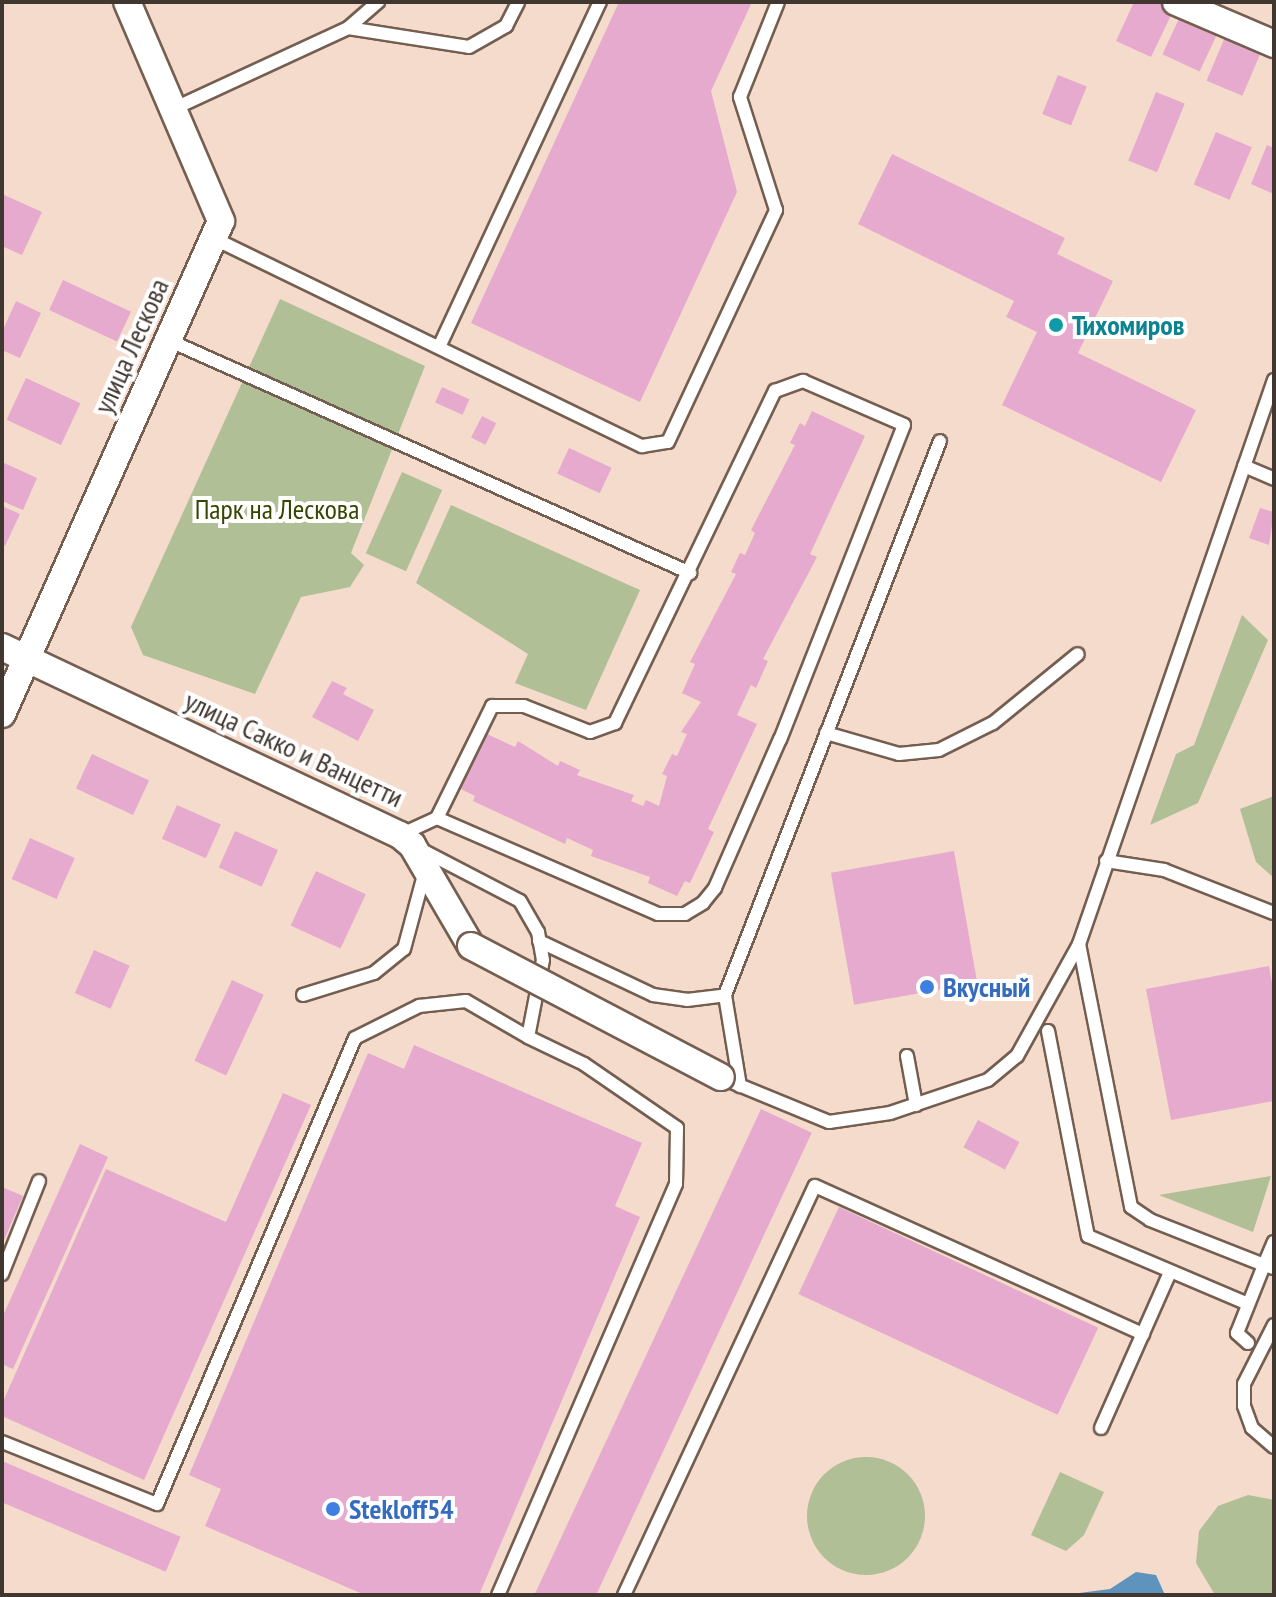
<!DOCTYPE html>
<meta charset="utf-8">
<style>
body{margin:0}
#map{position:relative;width:1276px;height:1597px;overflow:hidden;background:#f4dbcb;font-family:"PT Sans Narrow",sans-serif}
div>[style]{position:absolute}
.green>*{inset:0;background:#b1bf96;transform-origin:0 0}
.round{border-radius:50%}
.water>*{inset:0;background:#5e93bd}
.building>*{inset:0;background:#e6aacf;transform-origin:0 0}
.roads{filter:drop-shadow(2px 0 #745e50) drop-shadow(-2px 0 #745e50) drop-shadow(0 2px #745e50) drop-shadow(0 -2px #745e50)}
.lane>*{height:12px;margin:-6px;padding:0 6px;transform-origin:6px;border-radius:6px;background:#fff}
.street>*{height:26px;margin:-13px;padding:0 13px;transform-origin:13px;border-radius:13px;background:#fff}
.bridges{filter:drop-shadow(2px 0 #745e50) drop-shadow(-2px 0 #745e50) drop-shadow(0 2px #745e50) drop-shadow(0 -2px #745e50)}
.street-bridge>*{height:26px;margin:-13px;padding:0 13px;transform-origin:13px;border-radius:13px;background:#fff}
.dots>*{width:22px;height:22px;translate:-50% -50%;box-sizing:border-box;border:4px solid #fff;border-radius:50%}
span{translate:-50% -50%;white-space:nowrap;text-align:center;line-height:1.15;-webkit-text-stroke:8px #fff;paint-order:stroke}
.culture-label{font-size:28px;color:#0d838f;font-weight:700}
.left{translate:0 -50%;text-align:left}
.street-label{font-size:28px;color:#413731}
.park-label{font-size:28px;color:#364600}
.shop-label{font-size:28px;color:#366cbe;font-weight:700}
.frame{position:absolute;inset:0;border:4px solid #413731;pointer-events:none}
</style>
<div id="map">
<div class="green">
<i style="clip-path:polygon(280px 299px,425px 366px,351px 553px,364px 565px,350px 587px,301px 597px,255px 694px,143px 655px,131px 627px)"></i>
<i style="left:402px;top:472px;width:44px;height:89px;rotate:24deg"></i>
<i style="clip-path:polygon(451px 505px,640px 590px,586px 710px,515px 683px,528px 654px,416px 583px)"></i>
<i style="clip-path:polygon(1242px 615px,1268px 640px,1198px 803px,1150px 825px,1176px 754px,1194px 745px)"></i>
<i style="clip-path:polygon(1274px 796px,1274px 878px,1256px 862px,1240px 809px)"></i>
<i style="clip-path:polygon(1271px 1176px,1253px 1232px,1159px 1195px)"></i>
<i class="round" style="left:807px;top:1457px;width:118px;height:118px"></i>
<i style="clip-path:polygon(1060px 1472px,1104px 1492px,1084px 1535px,1066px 1551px,1031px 1535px)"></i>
<i style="clip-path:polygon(1248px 1495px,1274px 1500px,1274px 1595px,1215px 1595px,1196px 1563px,1199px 1531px,1218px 1506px)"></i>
</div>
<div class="water">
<i style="clip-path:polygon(1136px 1572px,1156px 1575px,1165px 1595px,1064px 1595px,1110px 1589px)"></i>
</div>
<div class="building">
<i style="clip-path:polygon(619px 2px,752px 2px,711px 91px,737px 192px,640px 402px,471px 323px)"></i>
<i style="clip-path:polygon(1134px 2px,1157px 2px,1174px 9px,1151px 57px,1116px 41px)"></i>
<i style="left:1184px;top:8px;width:41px;height:51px;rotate:25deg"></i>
<i style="left:1228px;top:30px;width:39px;height:55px;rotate:23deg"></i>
<i style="left:1058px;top:75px;width:31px;height:42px;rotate:22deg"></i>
<i style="left:1156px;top:92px;width:31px;height:74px;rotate:22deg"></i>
<i style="left:1216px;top:132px;width:39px;height:57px;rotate:23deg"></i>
<i style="clip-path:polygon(1267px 145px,1274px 148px,1274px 194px,1251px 184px)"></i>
<i style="clip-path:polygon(892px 154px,1065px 238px,1057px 254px,1113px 281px,1078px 353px,1196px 410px,1161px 482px,1002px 405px,1037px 332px,1006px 317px,1014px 301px,858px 224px)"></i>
<i style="clip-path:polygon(2px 194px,42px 212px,22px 255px,2px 246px)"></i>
<i style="left:63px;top:280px;width:75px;height:33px;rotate:25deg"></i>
<i style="clip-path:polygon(16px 301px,41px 313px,20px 358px,2px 350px,2px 332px)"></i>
<i style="left:26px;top:378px;width:60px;height:46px;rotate:25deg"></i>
<i style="left:442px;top:387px;width:30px;height:17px;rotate:24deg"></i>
<i style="clip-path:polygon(812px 411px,865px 436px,810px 554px,817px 557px,763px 659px,768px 661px,756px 688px,751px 685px,737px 715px,757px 724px,708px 829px,714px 832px,690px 883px,685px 881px,677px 896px,648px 883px,650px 877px,591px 856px,593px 850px,567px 838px,565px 844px,473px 801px,475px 796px,461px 789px,487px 734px,515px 747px,518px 741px,558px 766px,560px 761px,580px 770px,577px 775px,634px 795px,631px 801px,643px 806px,646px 800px,659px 806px,667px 776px,662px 774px,672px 754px,677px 756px,687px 734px,681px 732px,701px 702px,682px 693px,695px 664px,690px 662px,736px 574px,731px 572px,740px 553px,745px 555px,755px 533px,751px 530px,795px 445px,790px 443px,800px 423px,805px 426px)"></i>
<i style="left:482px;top:416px;width:16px;height:24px;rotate:27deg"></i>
<i style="left:569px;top:448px;width:47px;height:28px;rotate:25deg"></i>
<i style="clip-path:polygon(2px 462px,37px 478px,23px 510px,2px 501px)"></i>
<i style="clip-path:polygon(2px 506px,20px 514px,5px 546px,2px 544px)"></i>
<i style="clip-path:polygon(1260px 508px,1274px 512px,1269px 545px,1249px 538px)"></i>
<i style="clip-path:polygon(332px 681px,347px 688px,343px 694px,374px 710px,358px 741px,312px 717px)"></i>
<i style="left:92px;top:754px;width:63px;height:38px;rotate:25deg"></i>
<i style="left:177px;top:805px;width:48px;height:37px;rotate:24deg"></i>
<i style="left:235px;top:831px;width:47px;height:40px;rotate:24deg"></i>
<i style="left:30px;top:838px;width:49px;height:45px;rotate:24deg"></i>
<i style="left:954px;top:851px;width:134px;height:125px;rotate:80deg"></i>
<i style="left:316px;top:871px;width:55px;height:60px;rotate:25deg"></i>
<i style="left:94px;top:950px;width:39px;height:47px;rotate:24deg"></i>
<i style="clip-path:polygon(1269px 966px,1274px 995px,1274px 1101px,1171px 1120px,1146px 989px)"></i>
<i style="left:232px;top:980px;width:35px;height:89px;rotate:25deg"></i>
<i style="clip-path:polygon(414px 1045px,642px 1143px,615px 1206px,640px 1217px,479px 1595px,365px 1595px,205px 1526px,221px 1489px,189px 1475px,368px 1053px,404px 1069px)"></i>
<i style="clip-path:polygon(283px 1093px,311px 1105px,144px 1480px,2px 1416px,2px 1404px,106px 1169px,226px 1222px)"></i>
<i style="left:761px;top:1109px;width:56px;height:536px;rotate:25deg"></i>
<i style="left:978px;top:1120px;width:47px;height:31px;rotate:28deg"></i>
<i style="clip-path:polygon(80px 1144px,108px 1157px,13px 1369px,2px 1364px,2px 1318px)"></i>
<i style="clip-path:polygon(2px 1187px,23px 1196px,2px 1245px)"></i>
<i style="left:839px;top:1207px;width:286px;height:96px;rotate:25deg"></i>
<i style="left:2px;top:1461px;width:194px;height:38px;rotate:23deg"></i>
</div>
<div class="roads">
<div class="lane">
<i style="left:348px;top:28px;width:40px;rotate:-41deg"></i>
<i style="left:173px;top:109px;width:193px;rotate:-24.8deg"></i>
<i style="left:348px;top:28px;width:122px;rotate:8.9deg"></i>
<i style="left:469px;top:47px;width:43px;rotate:-29.6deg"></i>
<i style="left:506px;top:26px;width:27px;rotate:-63deg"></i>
<i style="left:213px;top:238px;width:477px;rotate:25.9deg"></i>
<i style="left:642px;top:446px;width:26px;rotate:-9deg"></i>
<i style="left:668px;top:442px;width:256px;rotate:-65deg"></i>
<i style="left:776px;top:210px;width:119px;rotate:-107.7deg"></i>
<i style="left:740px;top:97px;width:102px;rotate:-68.2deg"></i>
<i style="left:168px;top:340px;width:572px;rotate:24.05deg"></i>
<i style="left:439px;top:347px;width:381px;rotate:-65deg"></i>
<i style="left:1274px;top:380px;width:597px;rotate:109.07deg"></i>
<i style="left:1079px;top:944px;width:268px;rotate:78.8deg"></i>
<i style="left:1131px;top:1207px;width:23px;rotate:34deg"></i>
<i style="left:1150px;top:1220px;width:123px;rotate:21.5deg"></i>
<i style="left:1264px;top:1265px;width:25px;rotate:-67deg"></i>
<i style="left:1244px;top:466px;width:33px;rotate:23deg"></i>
<i style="left:826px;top:733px;width:76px;rotate:16deg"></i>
<i style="left:899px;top:754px;width:40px;rotate:-5.7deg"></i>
<i style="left:939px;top:750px;width:60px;rotate:-26.6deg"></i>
<i style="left:993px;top:723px;width:109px;rotate:-39.1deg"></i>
<i style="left:400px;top:835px;width:41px;rotate:-24.7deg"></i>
<i style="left:437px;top:818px;width:125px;rotate:-63.8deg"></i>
<i style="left:492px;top:706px;width:32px"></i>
<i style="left:524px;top:706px;width:71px;rotate:21.5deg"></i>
<i style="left:590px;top:732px;width:27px;rotate:-20deg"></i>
<i style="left:615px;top:723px;width:369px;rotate:-64.3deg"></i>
<i style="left:775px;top:391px;width:30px;rotate:-20deg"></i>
<i style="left:803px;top:381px;width:110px;rotate:23.5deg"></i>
<i style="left:904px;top:425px;width:338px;rotate:111.5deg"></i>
<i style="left:780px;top:739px;width:163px;rotate:113.6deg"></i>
<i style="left:715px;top:888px;width:19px;rotate:129deg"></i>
<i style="left:703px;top:903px;width:21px;rotate:149deg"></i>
<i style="left:685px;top:914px;width:27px;rotate:180deg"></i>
<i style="left:658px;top:914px;width:241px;rotate:-156.5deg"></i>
<i style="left:422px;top:850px;width:110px;rotate:27.5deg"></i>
<i style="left:520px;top:901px;width:36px;rotate:60deg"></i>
<i style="left:538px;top:932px;width:28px;rotate:80deg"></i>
<i style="left:543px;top:960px;width:78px;rotate:101deg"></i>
<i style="left:528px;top:1037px;width:62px;rotate:25.7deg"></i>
<i style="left:584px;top:1064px;width:113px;rotate:34.5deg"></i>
<i style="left:677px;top:1128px;width:56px;rotate:91deg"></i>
<i style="left:676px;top:1184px;width:448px;rotate:113.4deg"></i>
<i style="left:1106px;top:861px;width:59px;rotate:8.8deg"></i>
<i style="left:1164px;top:870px;width:118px;rotate:21.4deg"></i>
<i style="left:539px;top:941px;width:126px;rotate:25.3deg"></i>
<i style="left:653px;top:995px;width:34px;rotate:8deg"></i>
<i style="left:687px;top:1000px;width:38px;rotate:-7deg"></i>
<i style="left:303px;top:995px;width:74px;rotate:-17.2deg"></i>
<i style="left:374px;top:973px;width:38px;rotate:-39deg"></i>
<i style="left:404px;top:949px;width:81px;rotate:-74.9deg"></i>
<i style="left:1048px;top:1031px;width:209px;rotate:79deg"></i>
<i style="left:1088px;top:1236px;width:174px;rotate:23deg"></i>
<i style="left:907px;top:1056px;width:50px;rotate:79.6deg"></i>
<i style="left:734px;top:1083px;width:103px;rotate:22.3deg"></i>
<i style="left:829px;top:1122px;width:62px;rotate:-8.4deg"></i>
<i style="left:890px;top:1113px;width:103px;rotate:-18.6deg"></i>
<i style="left:988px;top:1080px;width:38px;rotate:-40deg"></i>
<i style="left:1017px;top:1056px;width:128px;rotate:-61deg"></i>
<i style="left:740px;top:1086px;width:92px;rotate:-99.4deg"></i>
<i style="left:725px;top:995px;width:594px;rotate:-68.79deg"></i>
<i style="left:2px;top:1274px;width:100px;rotate:-68.3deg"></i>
<i style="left:1274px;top:1325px;width:66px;rotate:117deg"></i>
<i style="left:1244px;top:1384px;width:22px;rotate:90deg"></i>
<i style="left:1244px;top:1406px;width:23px;rotate:70deg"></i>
<i style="left:1252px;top:1428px;width:29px;rotate:41deg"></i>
<i style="left:1248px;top:1343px;width:15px;rotate:-138deg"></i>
<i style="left:1237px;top:1333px;width:73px;rotate:-68.3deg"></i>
<i style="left:1264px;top:1265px;width:10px;rotate:17deg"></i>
<i style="left:1101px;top:1428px;width:171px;rotate:-66.1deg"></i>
<i style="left:2px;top:1442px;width:167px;rotate:21.8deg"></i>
<i style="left:157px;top:1504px;width:506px;rotate:-66.98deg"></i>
<i style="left:355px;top:1038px;width:72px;rotate:-26.6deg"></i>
<i style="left:419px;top:1006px;width:47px;rotate:-6.1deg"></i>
<i style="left:466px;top:1001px;width:72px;rotate:30.1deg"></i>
<i style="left:624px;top:1595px;width:451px;rotate:-65deg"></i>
<i style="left:815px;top:1186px;width:360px;rotate:24.3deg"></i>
</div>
<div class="street">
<i style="left:1176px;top:2px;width:107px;rotate:23.2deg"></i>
<i style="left:2px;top:647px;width:440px;rotate:25.3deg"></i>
<i style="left:400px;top:835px;width:16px;rotate:40deg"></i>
<i style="left:412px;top:845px;width:117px;rotate:59.7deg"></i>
<i style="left:2px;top:714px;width:539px;rotate:-66.05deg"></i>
<i style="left:221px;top:221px;width:238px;rotate:-113.2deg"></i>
</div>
</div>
<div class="bridges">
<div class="street-bridge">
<i style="left:471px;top:946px;width:282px;rotate:27.7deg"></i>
</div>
</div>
<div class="dots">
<i style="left:1056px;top:325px;background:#0f9aa8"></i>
<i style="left:927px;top:987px;background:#3f7fe0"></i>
<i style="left:333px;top:1509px;background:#3f7fe0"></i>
</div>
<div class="culture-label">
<span class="left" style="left:1072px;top:325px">Тихомиров</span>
</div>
<div class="street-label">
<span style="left:131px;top:346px;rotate:-66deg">улица Лескова</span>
<span style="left:294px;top:749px;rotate:25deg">улица Сакко и Ванцетти</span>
</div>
<div class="park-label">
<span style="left:277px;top:509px">Парк на Лескова</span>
</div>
<div class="shop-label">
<span class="left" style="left:943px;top:987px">Вкусный</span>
<span class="left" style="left:349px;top:1509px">Stekloff54</span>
</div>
<div class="frame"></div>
</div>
